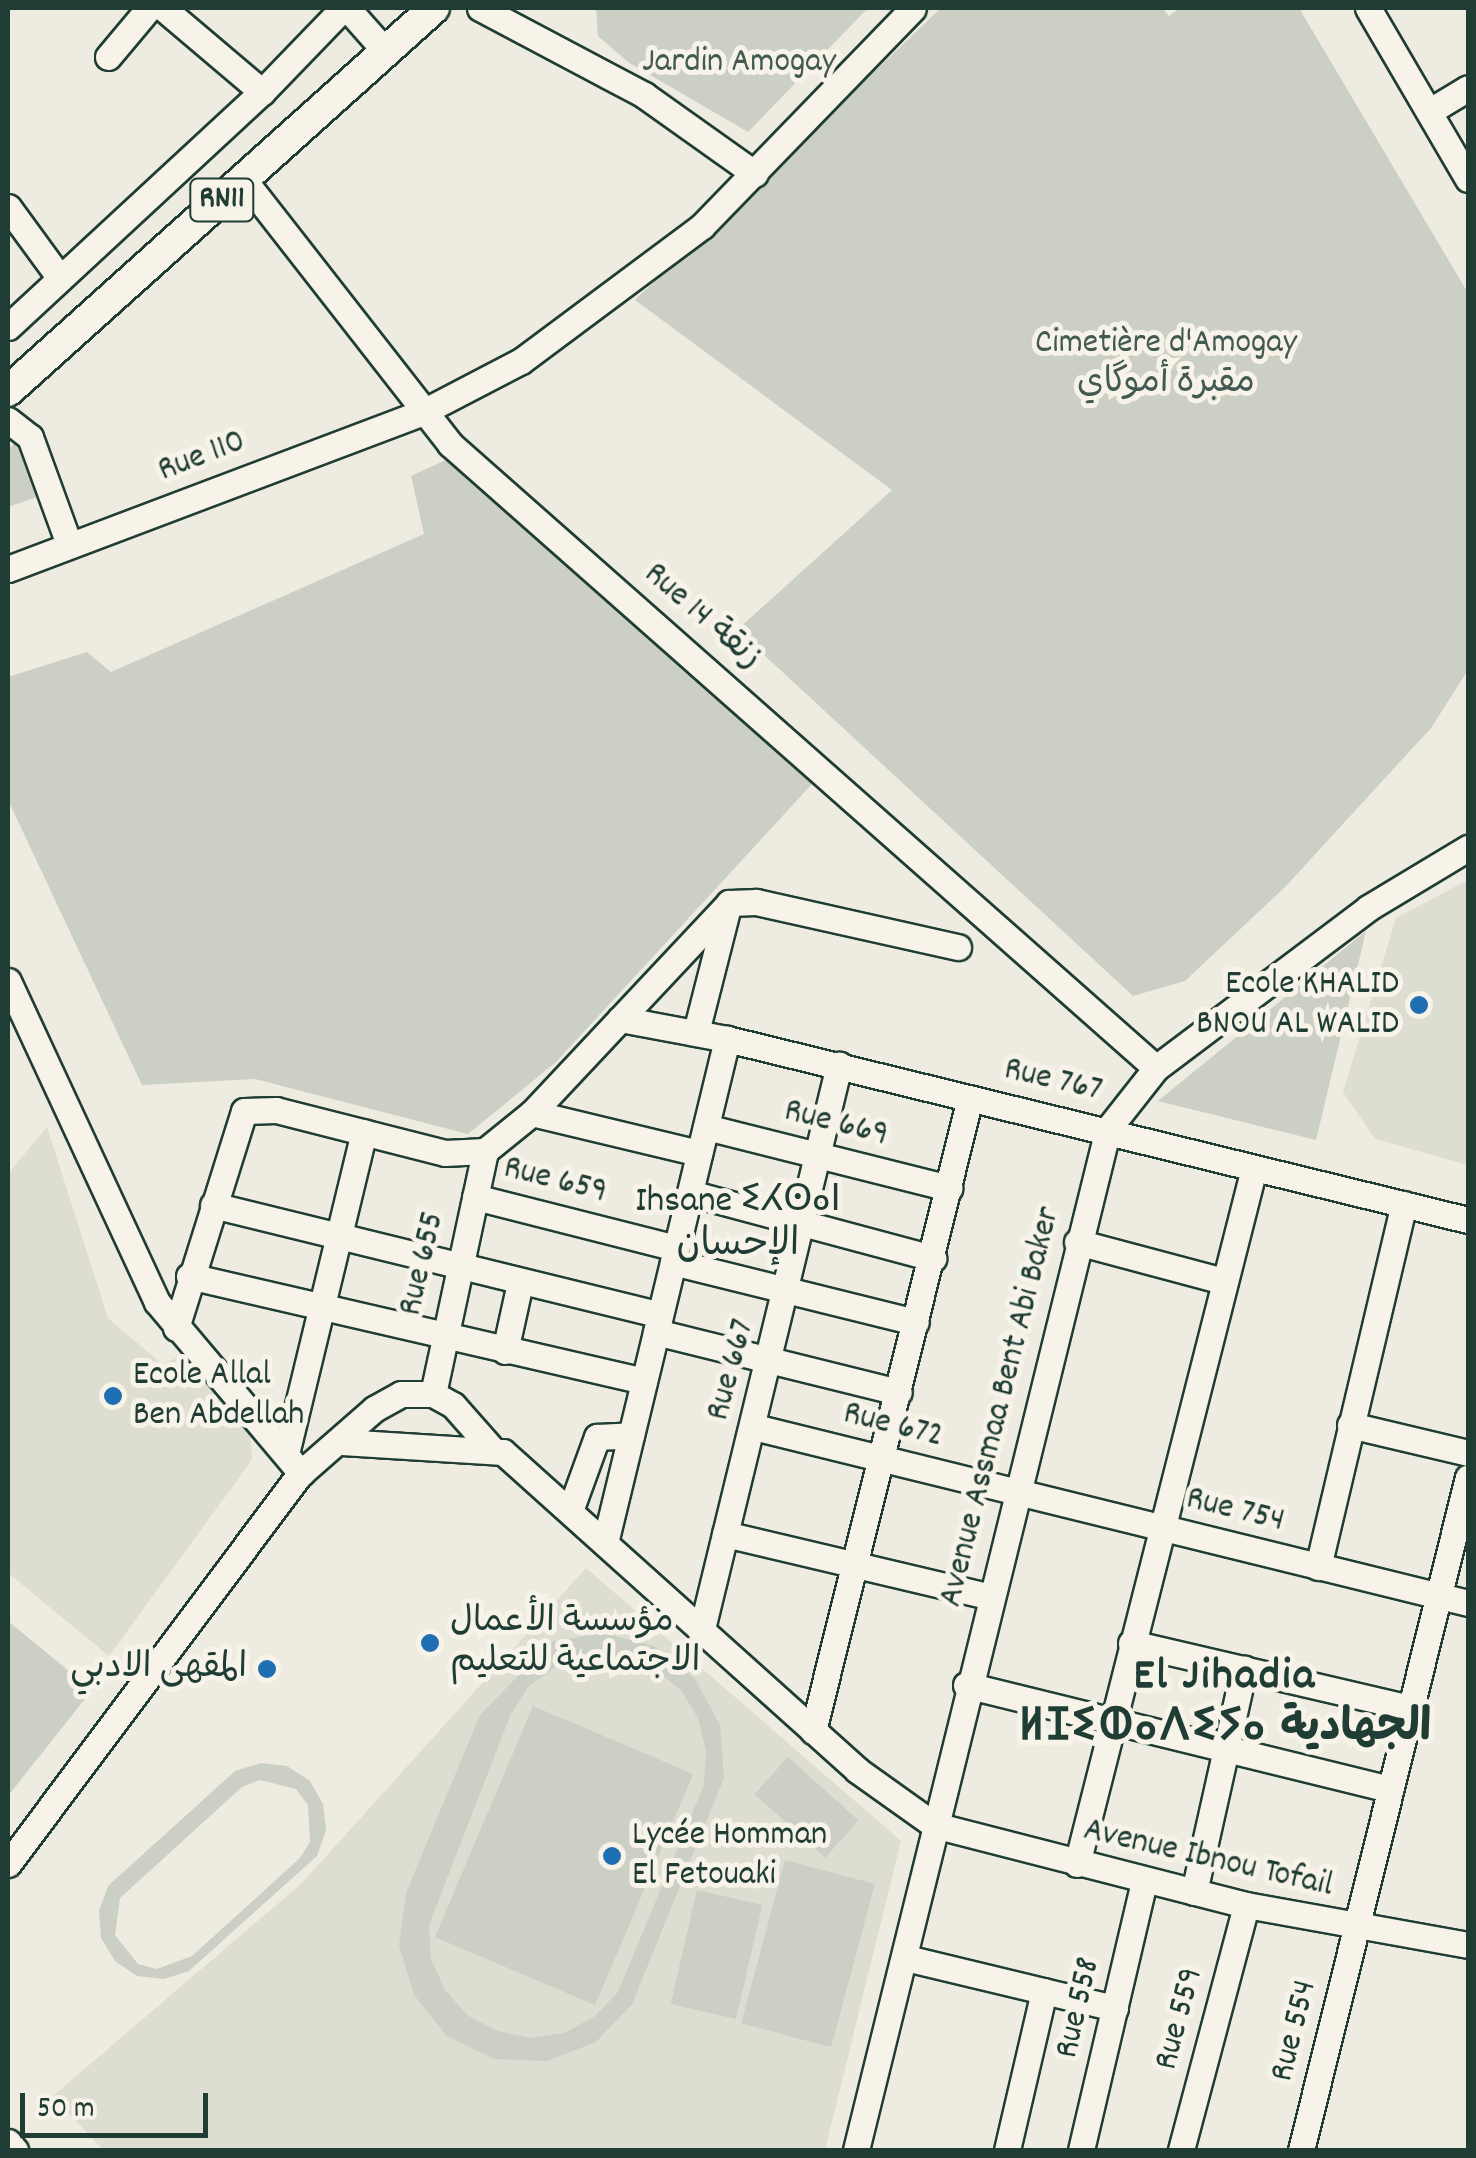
<!DOCTYPE html>
<meta charset="utf-8">
<style>
body{margin:0}
#map{position:relative;width:1476px;height:2158px;overflow:hidden;background:#eeece1;font-family:Dekko,"Playpen Sans Arabic","Noto Sans Tifinagh",sans-serif}
div>[style]{position:absolute}
.built>*{inset:0;background:#ddddd2}
.green>*{inset:0;background:#cccfc4;transform-origin:0 0}
.roads{filter:drop-shadow(2px 0 #1f3d34) drop-shadow(-2px 0 #1f3d34) drop-shadow(0 2px #1f3d34) drop-shadow(0 -2px #1f3d34)}
.minor>*{height:25px;margin:-12.5px;padding:0 12.5px;transform-origin:12.5px;border-radius:12.5px;background:#f7f3e8}
.major>*{height:30px;margin:-15px;padding:0 15px;transform-origin:15px;border-radius:15px;background:#f7f3e8}
.dots>*{width:28px;height:28px;translate:-50% -50%;box-sizing:border-box;border:5px solid #f7f3e8;border-radius:50%}
span{translate:-50% -50%;white-space:nowrap;text-align:center;line-height:1.15;-webkit-text-stroke:10px #f7f3e8;paint-order:stroke}
.shield-label span{padding:2px 8px;background:#f7f3e8;border:2px solid;border-radius:8px;-webkit-text-stroke-width:0}
.shield-label{font-size:32px;color:#1f3d34;font-weight:700}
.park-label{font-size:35px;color:#425a51}
.street-label{font-size:35px;color:#1f3d34}
.poi-label{font-size:35px;color:#1f3d34}
.right{translate:-100% -50%;text-align:right}
.left{translate:0 -50%;text-align:left}
.neighbourhood-label{font-size:38px;color:#1f3d34}
.district-label{font-size:45px;color:#1f3d34;font-weight:700;letter-spacing:2.5px}
.frame{position:absolute;inset:0;border:10px solid #1f3d34;pointer-events:none}
.scale{position:absolute;left:20px;top:2093px;width:188px;height:45px;box-sizing:border-box;border:5px solid #1f3d34;border-top:0;padding-left:12px;font-size:30px;line-height:35px;white-space:nowrap;color:#1f3d34;-webkit-text-stroke:8px #f7f3e8;paint-order:stroke}
</style>
<div id="map">
<div class="built">
<i style="clip-path:polygon(1468px 880px,1468px 1165px,1375px 1139px,1343px 1092px,1396px 918px)"></i>
<i style="clip-path:polygon(47px 1127px,108px 1318px,162px 1364px,180px 1357px,250px 1428px,252px 1460px,109px 1656px,8px 1573px,8px 1174px)"></i>
<i style="clip-path:polygon(586px 1568px,901px 1841px,825px 2150px,103px 2150px,53px 2096px,302px 1883px)"></i>
</div>
<div class="green">
<i style="clip-path:polygon(596px 8px,868px 8px,748px 132px,628px 62px,598px 36px)"></i>
<i style="clip-path:polygon(941px 8px,1162px 8px,1169px 16px,1180px 8px,1299px 8px,1468px 293px,1468px 670px,1431px 728px,1286px 886px,1185px 981px,1133px 996px,737px 630px,892px 490px,635px 300px)"></i>
<i style="clip-path:polygon(19px 438px,46px 494px,8px 507px,8px 450px)"></i>
<i style="clip-path:polygon(446px 460px,812px 784px,556px 1062px,468px 1134px,255px 1079px,142px 1085px,8px 800px,8px 677px,87px 652px,111px 672px,424px 534px,411px 476px)"></i>
<i style="clip-path:polygon(1366px 931px,1316px 1140px,1158px 1101px)"></i>
<i style="clip-path:polygon(8px 1621px,92px 1690px,8px 1796px)"></i>
<i style="clip-path:polygon(evenodd,603px 1633px,654px 1646px,695px 1679px,720px 1725px,724px 1778px,632px 2004px,596px 2042px,547px 2061px,494px 2059px,447px 2036px,414px 1995px,399px 1945px,406px 1893px,480px 1715px,551px 1642px,603px 1633px,587px 1656px,621px 1657px,653px 1668px,680px 1689px,698px 1718px,706px 1751px,704px 1785px,618px 1992px,594px 2017px,564px 2033px,531px 2038px,497px 2031px,467px 2015px,445px 1990px,431px 1959px,429px 1925px,510px 1716px,528px 1687px,555px 1667px,587px 1656px)"></i>
<i style="left:533px;top:1706px;width:174px;height:251px;rotate:23deg"></i>
<i style="left:788px;top:1757px;width:95px;height:50px;rotate:42deg"></i>
<i style="clip-path:polygon(evenodd,261px 1763px,287px 1766px,310px 1781px,323px 1804px,326px 1830px,317px 1856px,189px 1971px,164px 1979px,137px 1976px,115px 1961px,101px 1938px,99px 1911px,108px 1886px,235px 1771px,261px 1763px,260px 1780px,296px 1789px,308px 1805px,310px 1842px,300px 1858px,192px 1956px,157px 1969px,138px 1964px,115px 1935px,120px 1898px,242px 1787px,260px 1780px)"></i>
<i style="left:785px;top:1860px;width:93px;height:169px;rotate:15deg"></i>
<i style="left:697px;top:1890px;width:67px;height:117px;rotate:13deg"></i>
</div>
<div class="roads">
<div class="minor">
<i style="left:163px;top:8px;width:130px;rotate:40.3deg"></i>
<i style="left:347px;top:8px;width:60px;rotate:48.4deg"></i>
<i style="left:480px;top:8px;width:186px;rotate:27.9deg"></i>
<i style="left:644px;top:95px;width:136px;rotate:35.4deg"></i>
<i style="left:1368px;top:8px;width:198px;rotate:59.7deg"></i>
<i style="left:108px;top:57px;width:64px;rotate:-50.1deg"></i>
<i style="left:1430px;top:111px;width:44px;rotate:-31.2deg"></i>
<i style="left:244px;top:180px;width:335px;rotate:52deg"></i>
<i style="left:450px;top:444px;width:942px;rotate:41.47deg"></i>
<i style="left:8px;top:207px;width:88px;rotate:53.8deg"></i>
<i style="left:8px;top:327px;width:346px;rotate:-42.8deg"></i>
<i style="left:262px;top:92px;width:117px;rotate:-46deg"></i>
<i style="left:8px;top:420px;width:28px;rotate:38deg"></i>
<i style="left:30px;top:437px;width:114px;rotate:70deg"></i>
<i style="left:8px;top:569px;width:444px;rotate:-20.7deg"></i>
<i style="left:423px;top:412px;width:110px;rotate:-27.5deg"></i>
<i style="left:521px;top:361px;width:226px;rotate:-36.7deg"></i>
<i style="left:702px;top:226px;width:303px;rotate:-45.9deg"></i>
<i style="left:8px;top:981px;width:354px;rotate:65.1deg"></i>
<i style="left:157px;top:1302px;width:224px;rotate:49.9deg"></i>
<i style="left:620px;top:1019px;width:109px;rotate:10.6deg"></i>
<i style="left:727px;top:1039px;width:763px;rotate:13.73deg"></i>
<i style="left:696px;top:1032px;width:133px;rotate:-75.7deg"></i>
<i style="left:532px;top:1113px;width:172px;rotate:13.5deg"></i>
<i style="left:706px;top:1127px;width:251px;rotate:14.1deg"></i>
<i style="left:690px;top:1193px;width:252px;rotate:15deg"></i>
<i style="left:475px;top:1197px;width:207px;rotate:14.2deg"></i>
<i style="left:213px;top:1205px;width:460px;rotate:13.8deg"></i>
<i style="left:1077px;top:1242px;width:152px;rotate:14.9deg"></i>
<i style="left:673px;top:1262px;width:250px;rotate:13.9deg"></i>
<i style="left:189px;top:1276px;width:467px;rotate:13deg"></i>
<i style="left:176px;top:1328px;width:227px;rotate:-72.6deg"></i>
<i style="left:244px;top:1111px;width:32px;rotate:-2deg"></i>
<i style="left:276px;top:1110px;width:174px;rotate:14.3deg"></i>
<i style="left:445px;top:1153px;width:40px;rotate:-2.9deg"></i>
<i style="left:485px;top:1151px;width:60px;rotate:-39deg"></i>
<i style="left:532px;top:1113px;width:288px;rotate:-46.8deg"></i>
<i style="left:729px;top:903px;width:27px;rotate:-2deg"></i>
<i style="left:756px;top:902px;width:207px;rotate:12.6deg"></i>
<i style="left:656px;top:1332px;width:250px;rotate:13.9deg"></i>
<i style="left:505px;top:1351px;width:70px;rotate:-77.6deg"></i>
<i style="left:433px;top:1394px;width:249px;rotate:-77.9deg"></i>
<i style="left:1350px;top:1425px;width:121px;rotate:13.3deg"></i>
<i style="left:754px;top:1427px;width:735px;rotate:13.85deg"></i>
<i style="left:342px;top:1442px;width:161px;rotate:3.6deg"></i>
<i style="left:503px;top:1452px;width:476px;rotate:41.9deg"></i>
<i style="left:857px;top:1770px;width:95px;rotate:35.5deg"></i>
<i style="left:934px;top:1825px;width:322px;rotate:14.4deg"></i>
<i style="left:1246px;top:1905px;width:226px;rotate:10.2deg"></i>
<i style="left:286px;top:1454px;width:331px;rotate:-76.4deg"></i>
<i style="left:570px;top:1511px;width:79px;rotate:-70deg"></i>
<i style="left:597px;top:1437px;width:34px;rotate:-3deg"></i>
<i style="left:725px;top:1534px;width:274px;rotate:13.3deg"></i>
<i style="left:605px;top:1543px;width:519px;rotate:-76.39deg"></i>
<i style="left:1318px;top:1567px;width:373px;rotate:-76.7deg"></i>
<i style="left:701px;top:1633px;width:585px;rotate:-76.34deg"></i>
<i style="left:1131px;top:1643px;width:286px;rotate:13.1deg"></i>
<i style="left:966px;top:1685px;width:437px;rotate:13.8deg"></i>
<i style="left:813px;top:1731px;width:652px;rotate:-76.07deg"></i>
<i style="left:8px;top:1864px;width:489px;rotate:-53.2deg"></i>
<i style="left:301px;top:1473px;width:97px;rotate:-41.2deg"></i>
<i style="left:374px;top:1409px;width:31px;rotate:-29deg"></i>
<i style="left:401px;top:1394px;width:32px"></i>
<i style="left:433px;top:1394px;width:23px;rotate:29deg"></i>
<i style="left:453px;top:1405px;width:57px;rotate:48.5deg"></i>
<i style="left:1077px;top:1864px;width:718px;rotate:-75.73deg"></i>
<i style="left:1194px;top:1892px;width:229px;rotate:-77.4deg"></i>
<i style="left:906px;top:1958px;width:215px;rotate:13.5deg"></i>
<i style="left:8px;top:2142px;width:11px;rotate:49deg"></i>
<i style="left:856px;top:2150px;width:1052px;rotate:-76.14deg"></i>
<i style="left:1108px;top:1129px;width:78px;rotate:-51.8deg"></i>
<i style="left:1156px;top:1068px;width:266px;rotate:-37deg"></i>
<i style="left:1368px;top:908px;width:117px;rotate:-31deg"></i>
<i style="left:1007px;top:2150px;width:163px;rotate:-76.9deg"></i>
<i style="left:1081px;top:2150px;width:276px;rotate:-76.8deg"></i>
<i style="left:1181px;top:2150px;width:253px;rotate:-75.1deg"></i>
<i style="left:1301px;top:2150px;width:693px;rotate:-76.06deg"></i>
</div>
<div class="major">
<i style="left:8px;top:391px;width:573px;rotate:-41.96deg"></i>
</div>
</div>
<div class="dots">
<i style="left:1419px;top:1005px;background:#1f6fb2"></i>
<i style="left:113px;top:1396px;background:#1f6fb2"></i>
<i style="left:430px;top:1643px;background:#1f6fb2"></i>
<i style="left:267px;top:1669px;background:#1f6fb2"></i>
<i style="left:612px;top:1856px;background:#1f6fb2"></i>
</div>
<div class="shield-label">
<span style="left:222px;top:200px">RN11</span>
</div>
<div class="park-label">
<span style="left:739px;top:63px">Jardin Amogay</span>
<span style="left:1166px;top:364px">Cimetière d'Amogay<br>مقبرة أموگاي</span>
</div>
<div class="street-label">
<span style="left:202px;top:457px;rotate:-21deg">Rue 110</span>
<span style="left:702px;top:617px;rotate:41deg">Rue 14 زنقة</span>
<span style="left:1053px;top:1081px;rotate:13deg">Rue 767</span>
<span style="left:836px;top:1124px;rotate:14deg">Rue 669</span>
<span style="left:555px;top:1181px;rotate:14deg">Rue 659</span>
<span style="left:423px;top:1264px;rotate:-77deg">Rue 655</span>
<span style="left:732px;top:1370px;rotate:-75deg">Rue 667</span>
<span style="left:1001px;top:1407px;rotate:-76deg">Avenue Assmaa Bent Abi Baker</span>
<span style="left:893px;top:1426px;rotate:14deg">Rue 672</span>
<span style="left:1235px;top:1511px;rotate:14deg">Rue 754</span>
<span style="left:1208px;top:1859px;rotate:13deg">Avenue Ibnou Tofail</span>
<span style="left:1079px;top:2008px;rotate:-77deg">Rue 558</span>
<span style="left:1180px;top:2019px;rotate:-75deg">Rue 559</span>
<span style="left:1295px;top:2031px;rotate:-76deg">Rue 554</span>
</div>
<div class="poi-label">
<span class="right" style="left:1399px;top:1005px">Ecole KHALID<br>BNOU AL WALID</span>
<span class="left" style="left:133px;top:1396px">Ecole Allal<br>Ben Abdellah</span>
<span class="left" style="left:450px;top:1643px">مؤسسة الأعمال<br>الاجتماعية للتعليم</span>
<span class="right" style="left:247px;top:1669px">المقهى الادبي</span>
<span class="left" style="left:632px;top:1856px">Lycée Homman<br>El Fetouaki</span>
</div>
<div class="neighbourhood-label">
<span style="left:738px;top:1225px">Ihsane ⵉⵃⵙⴰⵏ<br>الإحسان</span>
</div>
<div class="district-label">
<span style="left:1225px;top:1705px">El Jihadia<br>ⵍⵊⵉⵀⴰⴷⵉⵢⴰ الجهادية</span>
</div>
<div class="frame"></div>
<div class="scale">50 m</div>
</div>
